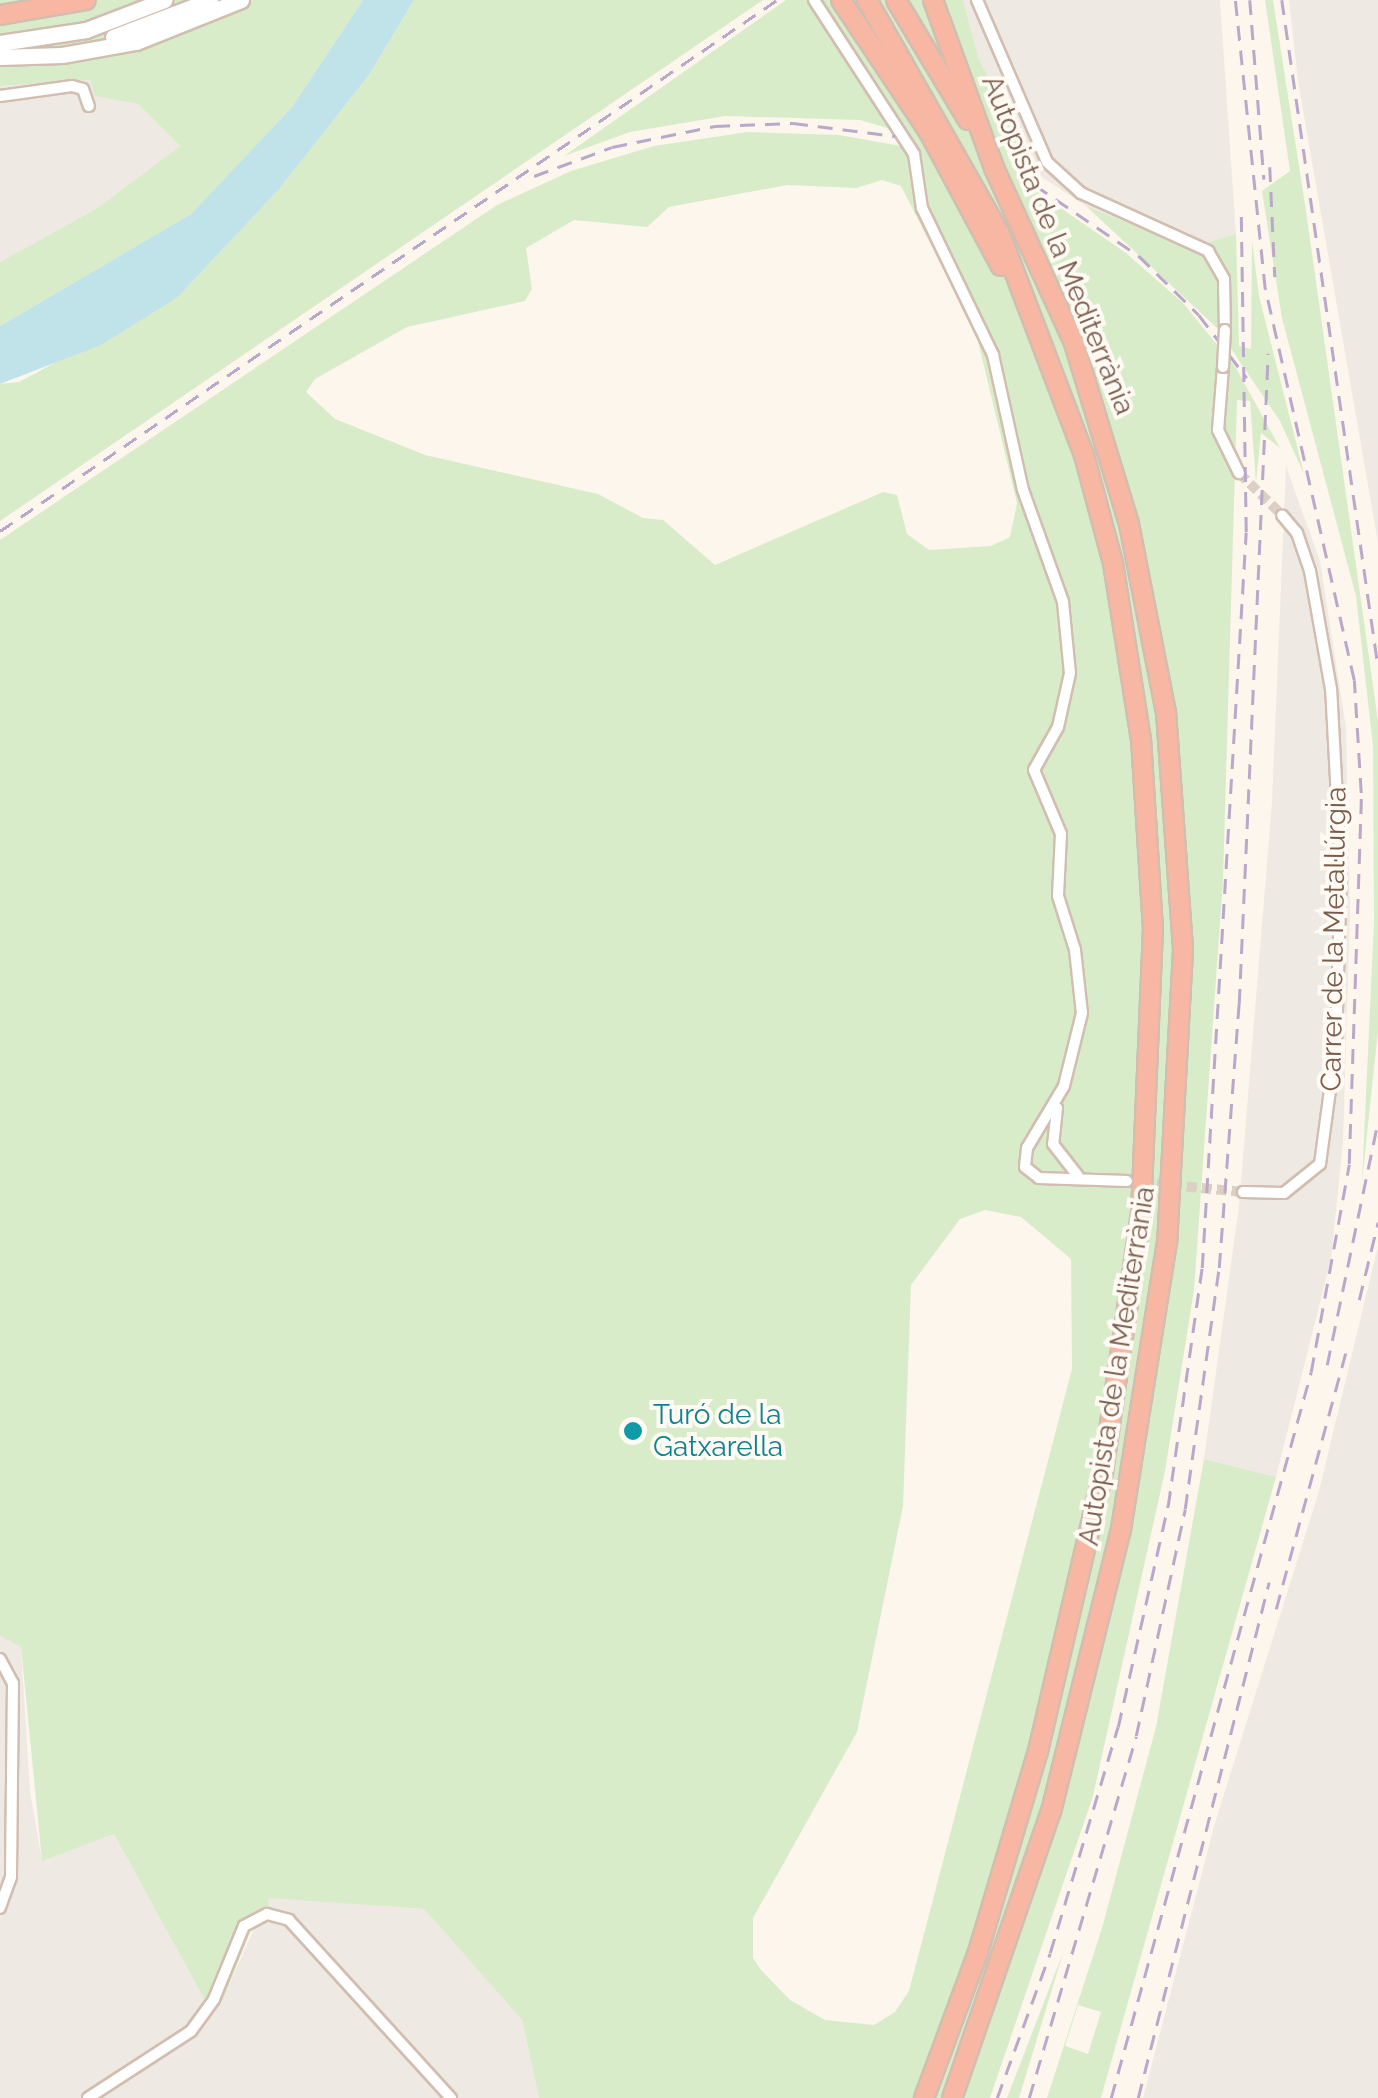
<!DOCTYPE html>
<meta charset="utf-8">
<style>
body{margin:0}
#map{position:relative;width:1378px;height:2098px;overflow:hidden;background:#fdf6ec;font-family:Raleway,sans-serif}
div>[style]{position:absolute}
.industrial>*{inset:0;background:#efe9e4}
.green>*{inset:0;background:#d8ecc9}
.water>*{inset:0;background:#bfe3e8}
.minor-tunnel>*{height:10px;margin-top:-5px;transform-origin:0;background:repeating-linear-gradient(90deg,#dcd0c4 0 10px,transparent 0 15px)}
.roads{filter:drop-shadow(2px 0 #d1beb0) drop-shadow(-2px 0 #d1beb0) drop-shadow(0 2px #d1beb0) drop-shadow(0 -2px #d1beb0)}
.minor>*{height:10px;margin:-5px;padding:0 5px;transform-origin:5px;border-radius:5px;background:#fff}
.secondary>*{height:15px;margin:-7.5px;padding:0 7.5px;transform-origin:7.5px;border-radius:7.5px;background:#fff}
.motorway>*{height:18px;margin:-9px;padding:0 9px;transform-origin:9px;border-radius:9px;background:#f7b7a3}
.rail>*{height:2.5px;margin-top:-1.25px;transform-origin:0;background:repeating-linear-gradient(90deg,#b9a8c9 0 15px,transparent 0 25px)}
.bridges{filter:drop-shadow(2px 0 #d1beb0) drop-shadow(-2px 0 #d1beb0) drop-shadow(0 2px #d1beb0) drop-shadow(0 -2px #d1beb0)}
.minor-bridge>*{height:10px;margin:-5px;padding:0 5px;transform-origin:5px;border-radius:5px;background:#fff}
.dots>*{width:28px;height:28px;translate:-50% -50%;box-sizing:border-box;border:5px solid #fffaf3;border-radius:50%}
span{translate:-50% -50%;white-space:nowrap;text-align:center;line-height:1.15;-webkit-text-stroke:8px #fffaf3;paint-order:stroke}
.street-label{font-size:28px;color:#7a5c4d}
.culture-label{font-size:28px;color:#0d838f}
.left{translate:0 -50%;text-align:left}
</style>
<div id="map">
<div class="industrial">
<i style="clip-path:polygon(963px 0,1220px 0,1236px 234px,1190px 248px,1086px 206px,1040px 176px,979px 59px)"></i>
<i style="clip-path:polygon(1289px 0,1378px 0,1378px 543px,1298px 81px)"></i>
<i style="clip-path:polygon(90px 80px,95px 95px,138px 104px,180px 146px,96px 209px,0 262px,0 86px)"></i>
<i style="clip-path:polygon(1286px 466px,1320px 561px,1346px 728px,1350px 911px,1343px 1142px,1331px 1259px,1276px 1477px,1204px 1459px,1239px 1206px,1272px 802px)"></i>
<i style="clip-path:polygon(1378px 1246px,1378px 2098px,1143px 2098px,1215px 1823px,1319px 1491px)"></i>
<i style="clip-path:polygon(0 1636px,21px 1646px,30px 1792px,42px 1860px,114px 1834px,203px 1997px,222px 2001px,268px 1897px,424px 1909px,522px 2020px,539px 2098px,0 2098px)"></i>
</div>
<div class="green">
<i style="clip-path:polygon(0 0,363px 0,292px 107px,191px 214px,0 326px,0 262px,96px 209px,180px 146px,138px 104px,95px 96px,90px 80px,0 86px)"></i>
<i style="clip-path:polygon(414px 0,763px 0,0 521px,0 384px,19px 382px,178px 297px,280px 188px,369px 75px)"></i>
<i style="clip-path:polygon(evenodd,786px 0,963px 0,979px 59px,1040px 176px,1033px 189px,1126px 253px,1183px 303px,1236px 368px,1280px 448px,1261px 433px,1256px 483px,1250px 401px,1237px 400px,1223px 880px,1194px 1290px,1165px 1471px,1093px 1796px,990px 2098px,539px 2098px,522px 2020px,424px 1909px,269px 1898px,267px 1922px,251px 1930px,222px 2002px,203px 1997px,114px 1834px,42px 1861px,21px 1647px,0 1636px,0 540px,497px 205px,571px 171px,654px 146px,747px 132px,839px 135px,901px 146px,894px 130px,860px 120px,725px 116px,630px 132px,564px 156px,786px 0,882px 180px,901px 186px,976px 333px,1017px 503px,1010px 537px,991px 546px,929px 550px,907px 534px,897px 495px,883px 492px,715px 565px,663px 520px,643px 518px,598px 494px,425px 455px,335px 419px,306px 392px,315px 379px,407px 327px,525px 301px,532px 289px,526px 248px,574px 220px,647px 227px,669px 207px,787px 185px,856px 188px,882px 180px,786px 0,985px 1210px,1021px 1217px,1071px 1259px,1072px 1369px,909px 1991px,895px 2012px,874px 2025px,825px 2020px,790px 2000px,761px 1970px,753px 1958px,753px 1918px,857px 1732px,903px 1506px,911px 1285px,960px 1219px,985px 1210px)"></i>
<i style="clip-path:polygon(1265px 0,1273px 0,1306px 211px,1378px 721px,1378px 1031px,1362px 1181px,1374px 922px,1373px 746px,1356px 596px,1282px 318px,1262px 191px,1290px 171px)"></i>
<i style="clip-path:polygon(1086px 206px,1190px 248px,1236px 234px,1239px 346px,1251px 349px,1252px 241px,1259px 296px,1304px 474px,1280px 421px,1217px 328px)"></i>
<i style="clip-path:polygon(evenodd,1204px 1459px,1276px 1477px,1101px 2098px,1047px 2098px,1102px 1928px,1156px 1727px,1204px 1459px,1078px 2005px,1101px 2012px,1088px 2054px,1065px 2046px,1078px 2005px)"></i>
<i style="clip-path:polygon(1064px 1950px,1019px 2098px,1007px 2098px)"></i>
</div>
<div class="water">
<i style="clip-path:polygon(363px 0,414px 0,369px 75px,280px 188px,178px 297px,101px 345px,0 384px,0 326px,191px 214px,292px 107px)"></i>
</div>
<div class="minor-tunnel">
<i style="left:1239px;top:473px;width:60px;rotate:44.3deg"></i>
<i style="left:1127px;top:1181px;width:117px;rotate:5.4deg"></i>
</div>
<div class="roads">
<div class="minor">
<i style="left:814px;top:0;width:184px;rotate:57deg"></i>
<i style="left:914px;top:154px;width:55px;rotate:81.6deg"></i>
<i style="left:922px;top:208px;width:163px;rotate:64.2deg"></i>
<i style="left:993px;top:355px;width:138px;rotate:77.5deg"></i>
<i style="left:1023px;top:490px;width:119px;rotate:70.3deg"></i>
<i style="left:1063px;top:602px;width:71px;rotate:84.4deg"></i>
<i style="left:1070px;top:673px;width:55px;rotate:102.5deg"></i>
<i style="left:1058px;top:727px;width:49px;rotate:119.2deg"></i>
<i style="left:1034px;top:770px;width:69px;rotate:67.1deg"></i>
<i style="left:1061px;top:834px;width:62px;rotate:92.8deg"></i>
<i style="left:1058px;top:896px;width:57px;rotate:72.5deg"></i>
<i style="left:1075px;top:950px;width:63px;rotate:83.7deg"></i>
<i style="left:1082px;top:1013px;width:75px;rotate:103.9deg"></i>
<i style="left:1064px;top:1086px;width:72px;rotate:120.8deg"></i>
<i style="left:1027px;top:1148px;width:19px;rotate:96deg"></i>
<i style="left:1025px;top:1167px;width:18px;rotate:38deg"></i>
<i style="left:1039px;top:1178px;width:88px;rotate:2deg"></i>
<i style="left:977px;top:0;width:176px;rotate:66.6deg"></i>
<i style="left:1047px;top:162px;width:46px;rotate:42.4deg"></i>
<i style="left:1081px;top:193px;width:140px;rotate:24.5deg"></i>
<i style="left:1208px;top:251px;width:32px;rotate:60deg"></i>
<i style="left:1224px;top:279px;width:51px;rotate:88.9deg"></i>
<i style="left:0;top:96px;width:73px;rotate:-7.9deg"></i>
<i style="left:72px;top:86px;width:11px;rotate:15deg"></i>
<i style="left:83px;top:89px;width:18px;rotate:71deg"></i>
<i style="left:1223px;top:367px;width:63px;rotate:94.5deg"></i>
<i style="left:1218px;top:430px;width:48px;rotate:64deg"></i>
<i style="left:1057px;top:1108px;width:36px;rotate:96deg"></i>
<i style="left:1053px;top:1144px;width:41px;rotate:52deg"></i>
<i style="left:1243px;top:1192px;width:41px;rotate:1.4deg"></i>
<i style="left:1284px;top:1193px;width:46px;rotate:-38.9deg"></i>
<i style="left:1320px;top:1164px;width:119px;rotate:-82.3deg"></i>
<i style="left:1336px;top:1046px;width:174px;rotate:-88.4deg"></i>
<i style="left:1341px;top:872px;width:183px;rotate:-93.1deg"></i>
<i style="left:1331px;top:689px;width:120px;rotate:-100.1deg"></i>
<i style="left:1310px;top:571px;width:40px;rotate:-108.9deg"></i>
<i style="left:1297px;top:533px;width:23px;rotate:-130deg"></i>
<i style="left:0;top:1659px;width:27px;rotate:62deg"></i>
<i style="left:13px;top:1683px;width:194px;rotate:90.6deg"></i>
<i style="left:11px;top:1877px;width:33px;rotate:110deg"></i>
<i style="left:88px;top:2098px;width:123px;rotate:-33deg"></i>
<i style="left:191px;top:2031px;width:39px;rotate:-54deg"></i>
<i style="left:214px;top:1999px;width:79px;rotate:-67.7deg"></i>
<i style="left:244px;top:1926px;width:26px;rotate:-28deg"></i>
<i style="left:267px;top:1914px;width:23px;rotate:15deg"></i>
<i style="left:289px;top:1920px;width:241px;rotate:47.7deg"></i>
</div>
<div class="secondary">
<i style="left:113px;top:37px;width:104px;rotate:-20.9deg"></i>
<i style="left:0;top:43px;width:87px;rotate:-8.6deg"></i>
<i style="left:86px;top:30px;width:84px;rotate:-21deg"></i>
<i style="left:0;top:57px;width:62px;rotate:-1.8deg"></i>
<i style="left:62px;top:55px;width:75px;rotate:-10deg"></i>
<i style="left:136px;top:42px;width:113px;rotate:-21.8deg"></i>
</div>
<div class="motorway">
<i style="left:841px;top:0;width:159px;rotate:56.3deg"></i>
<i style="left:929px;top:132px;width:152px;rotate:61.8deg"></i>
<i style="left:867px;top:0;width:269px;rotate:60.4deg"></i>
<i style="left:1000px;top:234px;width:236px;rotate:69.2deg"></i>
<i style="left:1084px;top:455px;width:112px;rotate:75deg"></i>
<i style="left:1113px;top:563px;width:178px;rotate:81deg"></i>
<i style="left:1141px;top:739px;width:189px;rotate:86.4deg"></i>
<i style="left:1153px;top:928px;width:286px;rotate:92.4deg"></i>
<i style="left:1141px;top:1214px;width:261px;rotate:98.4deg"></i>
<i style="left:1103px;top:1472px;width:286px;rotate:103.1deg"></i>
<i style="left:1038px;top:1751px;width:213px;rotate:106.6deg"></i>
<i style="left:977px;top:1955px;width:153px;rotate:110.3deg"></i>
<i style="left:896px;top:0;width:140px;rotate:59deg"></i>
<i style="left:933px;top:0;width:179px;rotate:70deg"></i>
<i style="left:994px;top:168px;width:192px;rotate:65.4deg"></i>
<i style="left:1074px;top:343px;width:189px;rotate:73.1deg"></i>
<i style="left:1129px;top:524px;width:192px;rotate:78.9deg"></i>
<i style="left:1166px;top:712px;width:239px;rotate:85.9deg"></i>
<i style="left:1183px;top:950px;width:292px;rotate:93.1deg"></i>
<i style="left:1167px;top:1242px;width:291px;rotate:99.1deg"></i>
<i style="left:1121px;top:1529px;width:291px;rotate:103.9deg"></i>
<i style="left:1051px;top:1811px;width:304px;rotate:109deg"></i>
<i style="left:0;top:15px;width:87px;rotate:-9.9deg"></i>
</div>
</div>
<div class="rail">
<i style="left:1250px;top:0;width:180px;rotate:85.5deg"></i>
<i style="left:1282px;top:0;width:672px;rotate:81.79deg"></i>
<i style="left:1270px;top:167px;width:110px;rotate:87.4deg"></i>
<i style="left:534px;top:176px;width:83px;rotate:-20.4deg"></i>
<i style="left:612px;top:147px;width:105px;rotate:-11.5deg"></i>
<i style="left:715px;top:126px;width:78px;rotate:-2.2deg"></i>
<i style="left:793px;top:123px;width:103px;rotate:7.3deg"></i>
<i style="left:1035px;top:185px;width:126px;rotate:34.3deg"></i>
<i style="left:1139px;top:256px;width:84px;rotate:44.5deg"></i>
<i style="left:1199px;top:315px;width:79px;rotate:52.7deg"></i>
<i style="left:0;top:531px;width:941px;rotate:-34.35deg"></i>
<i style="left:1359px;top:1300px;width:80px;rotate:-76.3deg"></i>
<i style="left:1327px;top:1365px;width:250px;rotate:-78.2deg"></i>
<i style="left:1276px;top:1609px;width:275px;rotate:-74.8deg"></i>
<i style="left:997px;top:2098px;width:154px;rotate:-69.9deg"></i>
<i style="left:1050px;top:1953px;width:236px;rotate:-73.3deg"></i>
<i style="left:1118px;top:1727px;width:227px;rotate:-77.3deg"></i>
<i style="left:1168px;top:1506px;width:240px;rotate:-81.9deg"></i>
<i style="left:1202px;top:1268px;width:737px;rotate:-86.58deg"></i>
<i style="left:1246px;top:532px;width:317px;rotate:-90.9deg"></i>
<i style="left:1029px;top:2098px;width:377px;rotate:-73.5deg"></i>
<i style="left:1136px;top:1736px;width:232px;rotate:-77.8deg"></i>
<i style="left:1185px;top:1509px;width:243px;rotate:-82deg"></i>
<i style="left:1219px;top:1268px;width:265px;rotate:-85.7deg"></i>
<i style="left:1239px;top:1004px;width:651px;rotate:-87.45deg"></i>
<i style="left:1111px;top:2098px;width:753px;rotate:-74.6deg"></i>
<i style="left:1311px;top:1372px;width:211px;rotate:-79.6deg"></i>
<i style="left:1349px;top:1164px;width:371px;rotate:-88.1deg"></i>
<i style="left:1361px;top:793px;width:113px;rotate:-93.5deg"></i>
<i style="left:1354px;top:680px;width:401px;rotate:-102.8deg"></i>
<i style="left:1265px;top:289px;width:291px;rotate:-95.9deg"></i>
<i style="left:1138px;top:2098px;width:532px;rotate:-75.75deg"></i>
</div>
<div class="bridges">
<div class="minor-bridge">
<i style="left:1223px;top:367px;width:37px;rotate:-87deg"></i>
</div>
</div>
<div class="dots">
<i style="left:633px;top:1431px;background:#0f9aa8"></i>
</div>
<div class="street-label">
<span style="left:1058px;top:245px;rotate:68deg">Autopista de la Mediterrània</span>
<span style="left:1334px;top:939px;rotate:-89deg">Carrer de la Metal·lúrgia</span>
<span style="left:1117px;top:1366px;rotate:-81deg">Autopista de la Mediterrània</span>
</div>
<div class="culture-label">
<span class="left" style="left:653px;top:1431px">Turó de la<br>Gatxarella</span>
</div>
</div>
